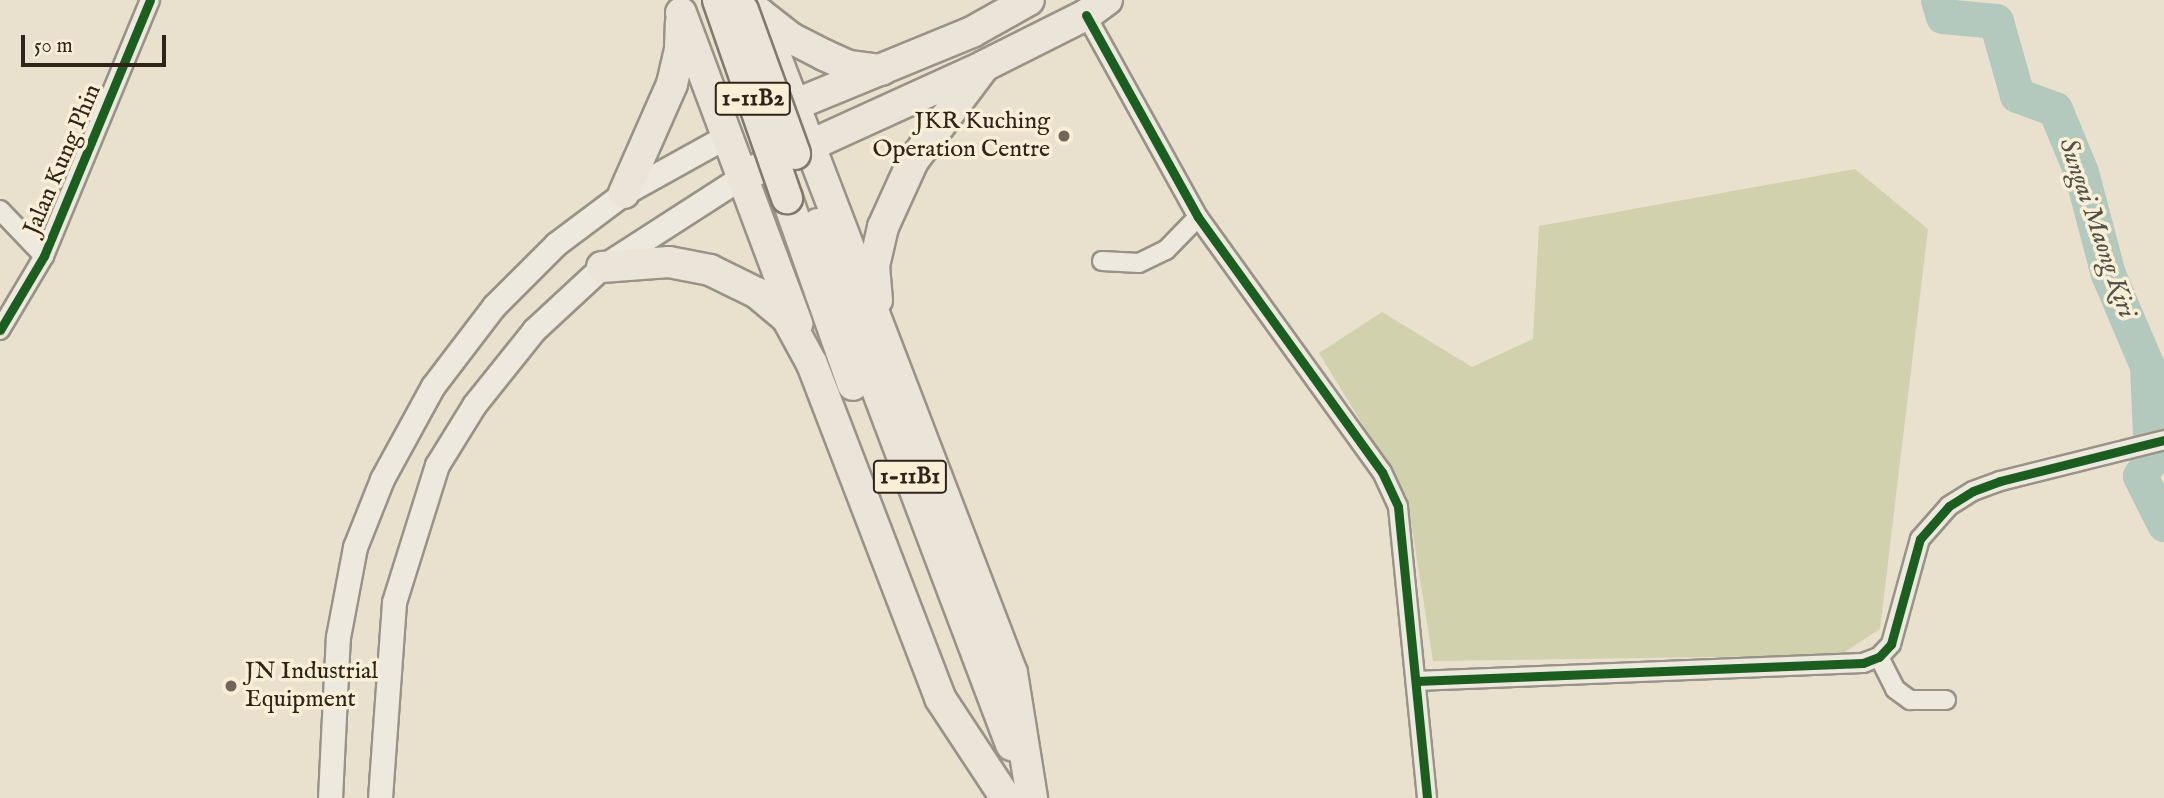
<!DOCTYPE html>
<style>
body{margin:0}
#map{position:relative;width:2164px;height:798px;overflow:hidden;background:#e9e1cd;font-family:"IM FELL English",serif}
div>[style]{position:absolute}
.green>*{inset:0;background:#d1d1ad}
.river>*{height:35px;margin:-17.5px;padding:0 17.5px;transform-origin:17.5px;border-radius:17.5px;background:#b4c9bd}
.roads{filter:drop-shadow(2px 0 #999387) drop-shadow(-2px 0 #999387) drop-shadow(0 2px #999387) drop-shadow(0 -2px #999387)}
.street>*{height:18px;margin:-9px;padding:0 9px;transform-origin:9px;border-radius:9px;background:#ede9de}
.secondary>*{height:23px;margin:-11.5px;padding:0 11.5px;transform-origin:11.5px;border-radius:11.5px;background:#ede9de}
.highway>*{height:30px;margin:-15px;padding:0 15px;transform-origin:15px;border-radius:15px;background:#eae4d9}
.bridges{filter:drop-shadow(2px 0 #7f796e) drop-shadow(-2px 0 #7f796e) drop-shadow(0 2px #7f796e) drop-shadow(0 -2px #7f796e)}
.highway-bridge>*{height:30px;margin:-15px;padding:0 15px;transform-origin:15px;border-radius:15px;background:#eae4d9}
.cycleway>*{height:9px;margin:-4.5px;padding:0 4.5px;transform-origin:4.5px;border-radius:4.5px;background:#1b5e20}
.dots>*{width:19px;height:19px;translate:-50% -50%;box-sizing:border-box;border:4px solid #f9eed6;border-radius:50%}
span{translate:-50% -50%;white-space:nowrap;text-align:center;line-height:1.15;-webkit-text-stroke:7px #f9eed6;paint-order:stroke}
.shield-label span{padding:2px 5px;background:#f9eed6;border:2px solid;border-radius:5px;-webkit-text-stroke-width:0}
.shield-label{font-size:23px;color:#2f231a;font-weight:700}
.poi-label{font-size:24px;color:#2f231a}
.right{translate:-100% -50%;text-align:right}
.left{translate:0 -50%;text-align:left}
.street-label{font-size:24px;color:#2f231a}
.water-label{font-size:26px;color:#505249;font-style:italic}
.scale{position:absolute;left:21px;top:35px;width:145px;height:32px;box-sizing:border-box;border:4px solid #2f231a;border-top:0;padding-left:9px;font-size:21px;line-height:24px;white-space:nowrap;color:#2f231a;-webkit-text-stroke:5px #f9eed6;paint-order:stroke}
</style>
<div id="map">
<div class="green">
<i style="clip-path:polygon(1855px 169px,1928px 229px,1880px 629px,1840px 655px,1433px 661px,1407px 497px,1319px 353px,1382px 312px,1472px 367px,1533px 339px,1539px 226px)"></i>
</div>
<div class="river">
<i style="left:1938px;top:0;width:17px;rotate:73deg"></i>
<i style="left:1943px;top:16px;width:53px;rotate:5.4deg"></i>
<i style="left:1996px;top:21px;width:77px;rotate:74.2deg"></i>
<i style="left:2017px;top:95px;width:40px;rotate:20.2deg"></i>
<i style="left:2055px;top:109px;width:68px;rotate:67.6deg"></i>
<i style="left:2081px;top:172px;width:106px;rotate:75.2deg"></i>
<i style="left:2108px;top:274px;width:100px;rotate:67deg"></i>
<i style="left:2147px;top:366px;width:93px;rotate:87.5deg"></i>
<i style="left:2151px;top:459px;width:20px;rotate:123deg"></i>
<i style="left:2140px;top:476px;width:54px;rotate:63.4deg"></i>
</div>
<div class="roads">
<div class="street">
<i style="left:1086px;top:15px;width:231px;rotate:61deg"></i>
<i style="left:1198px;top:217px;width:314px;rotate:54.2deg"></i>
<i style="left:1382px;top:472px;width:38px;rotate:65deg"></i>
<i style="left:1398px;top:507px;width:292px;rotate:84.3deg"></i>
<i style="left:0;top:210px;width:64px;rotate:46.3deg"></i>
<i style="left:1102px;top:261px;width:37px;rotate:3deg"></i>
<i style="left:1139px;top:263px;width:30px;rotate:-26deg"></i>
<i style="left:1166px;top:250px;width:46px;rotate:-45.9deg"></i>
<i style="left:0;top:330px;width:86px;rotate:-59.3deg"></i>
<i style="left:44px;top:256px;width:277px;rotate:-67.5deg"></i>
<i style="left:1879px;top:657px;width:36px;rotate:63deg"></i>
<i style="left:1895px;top:689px;width:19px;rotate:36deg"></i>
<i style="left:1910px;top:700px;width:36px"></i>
<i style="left:1416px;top:681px;width:447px;rotate:-2.3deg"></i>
<i style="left:1863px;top:663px;width:17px;rotate:-21deg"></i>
<i style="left:1879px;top:657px;width:18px;rotate:-47deg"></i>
<i style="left:1891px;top:644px;width:109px;rotate:-74.6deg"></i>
<i style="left:1920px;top:539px;width:44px;rotate:-48.7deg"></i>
<i style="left:1949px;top:506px;width:28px;rotate:-32deg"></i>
<i style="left:1973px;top:491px;width:29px;rotate:-20deg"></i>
<i style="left:2000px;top:481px;width:169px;rotate:-14deg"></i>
</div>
<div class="secondary">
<i style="left:330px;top:798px;width:161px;rotate:-87.2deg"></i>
<i style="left:338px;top:637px;width:92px;rotate:-79.3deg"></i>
<i style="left:355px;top:547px;width:73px;rotate:-68.3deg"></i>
<i style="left:382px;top:479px;width:106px;rotate:-61.3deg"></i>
<i style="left:433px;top:386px;width:101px;rotate:-52.7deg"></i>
<i style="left:494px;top:306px;width:88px;rotate:-45deg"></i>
<i style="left:556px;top:244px;width:85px;rotate:-36.9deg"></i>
<i style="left:624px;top:193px;width:118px;rotate:-29deg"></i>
<i style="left:380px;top:798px;width:196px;rotate:-85.9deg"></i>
<i style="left:394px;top:602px;width:144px;rotate:-72.6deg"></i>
<i style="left:437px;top:465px;width:70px;rotate:-58.3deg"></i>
<i style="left:474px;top:405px;width:96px;rotate:-51.3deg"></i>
<i style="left:534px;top:330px;width:93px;rotate:-42.8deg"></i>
<i style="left:602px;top:267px;width:168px;rotate:-32.8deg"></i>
</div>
<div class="highway">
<i style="left:681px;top:13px;width:332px;rotate:69.5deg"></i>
<i style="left:759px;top:13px;width:707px;rotate:69.03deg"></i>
<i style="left:1012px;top:673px;width:127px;rotate:80.9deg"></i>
<i style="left:759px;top:13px;width:41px;rotate:38deg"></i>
<i style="left:791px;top:38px;width:37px;rotate:27deg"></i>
<i style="left:824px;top:55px;width:27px;rotate:24deg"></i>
<i style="left:849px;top:66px;width:33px;rotate:7deg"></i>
<i style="left:777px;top:112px;width:211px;rotate:-22.3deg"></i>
<i style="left:972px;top:32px;width:65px;rotate:-29.3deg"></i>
<i style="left:743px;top:176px;width:265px;rotate:-24.5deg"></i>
<i style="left:984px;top:66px;width:114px;rotate:-26.6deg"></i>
<i style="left:1086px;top:15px;width:26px;rotate:-36deg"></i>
<i style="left:624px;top:193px;width:119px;rotate:-66.2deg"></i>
<i style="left:672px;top:84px;width:37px;rotate:-77deg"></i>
<i style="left:680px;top:48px;width:26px;rotate:-88deg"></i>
<i style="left:787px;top:198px;width:198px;rotate:70.6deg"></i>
<i style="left:818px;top:224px;width:125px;rotate:70.8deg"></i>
<i style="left:859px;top:342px;width:431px;rotate:69.3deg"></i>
<i style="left:602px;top:267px;width:67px;rotate:-4.3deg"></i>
<i style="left:669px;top:262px;width:42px;rotate:11deg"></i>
<i style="left:710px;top:270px;width:52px;rotate:26.1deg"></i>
<i style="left:757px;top:293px;width:39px;rotate:40deg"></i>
<i style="left:787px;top:318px;width:52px;rotate:61.5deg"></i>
<i style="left:812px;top:364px;width:358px;rotate:69deg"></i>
<i style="left:940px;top:698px;width:120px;rotate:56.6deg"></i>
<i style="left:877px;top:300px;width:34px;rotate:-95deg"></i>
<i style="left:874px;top:266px;width:40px;rotate:-77deg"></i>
<i style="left:883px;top:227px;width:72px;rotate:-65.6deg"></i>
<i style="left:913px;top:161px;width:115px;rotate:-53.1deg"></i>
</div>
</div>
<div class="bridges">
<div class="highway-bridge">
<i style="left:718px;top:0;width:210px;rotate:70.8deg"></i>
<i style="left:743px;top:10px;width:153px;rotate:70.1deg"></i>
</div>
</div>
<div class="cycleway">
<i style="left:1086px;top:15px;width:231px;rotate:61deg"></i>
<i style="left:1198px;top:217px;width:314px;rotate:54.2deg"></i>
<i style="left:1382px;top:472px;width:38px;rotate:65deg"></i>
<i style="left:1398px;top:507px;width:292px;rotate:84.3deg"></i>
<i style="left:0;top:330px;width:86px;rotate:-59.3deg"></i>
<i style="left:44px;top:256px;width:277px;rotate:-67.5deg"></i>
<i style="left:1416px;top:681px;width:447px;rotate:-2.3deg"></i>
<i style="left:1863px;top:663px;width:17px;rotate:-21deg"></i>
<i style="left:1879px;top:657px;width:18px;rotate:-47deg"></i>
<i style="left:1891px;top:644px;width:109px;rotate:-74.6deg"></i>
<i style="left:1920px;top:539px;width:44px;rotate:-48.7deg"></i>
<i style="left:1949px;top:506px;width:28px;rotate:-32deg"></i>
<i style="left:1973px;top:491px;width:29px;rotate:-20deg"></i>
<i style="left:2000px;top:481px;width:169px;rotate:-14deg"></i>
</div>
<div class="dots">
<i style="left:1064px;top:136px;background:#706659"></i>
<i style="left:231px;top:686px;background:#706659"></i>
</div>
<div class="shield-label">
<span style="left:753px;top:99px">1-11B2</span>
<span style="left:910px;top:477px">1-11B1</span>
</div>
<div class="poi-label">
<span class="right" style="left:1050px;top:136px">JKR Kuching<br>Operation Centre</span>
<span class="left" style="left:245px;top:686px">JN Industrial<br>Equipment</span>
</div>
<div class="street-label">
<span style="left:63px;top:160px;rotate:-67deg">Jalan Kung Phin</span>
</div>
<div class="water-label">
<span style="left:2097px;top:228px;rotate:71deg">Sungai Maong Kiri</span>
</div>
<div class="scale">50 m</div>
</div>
